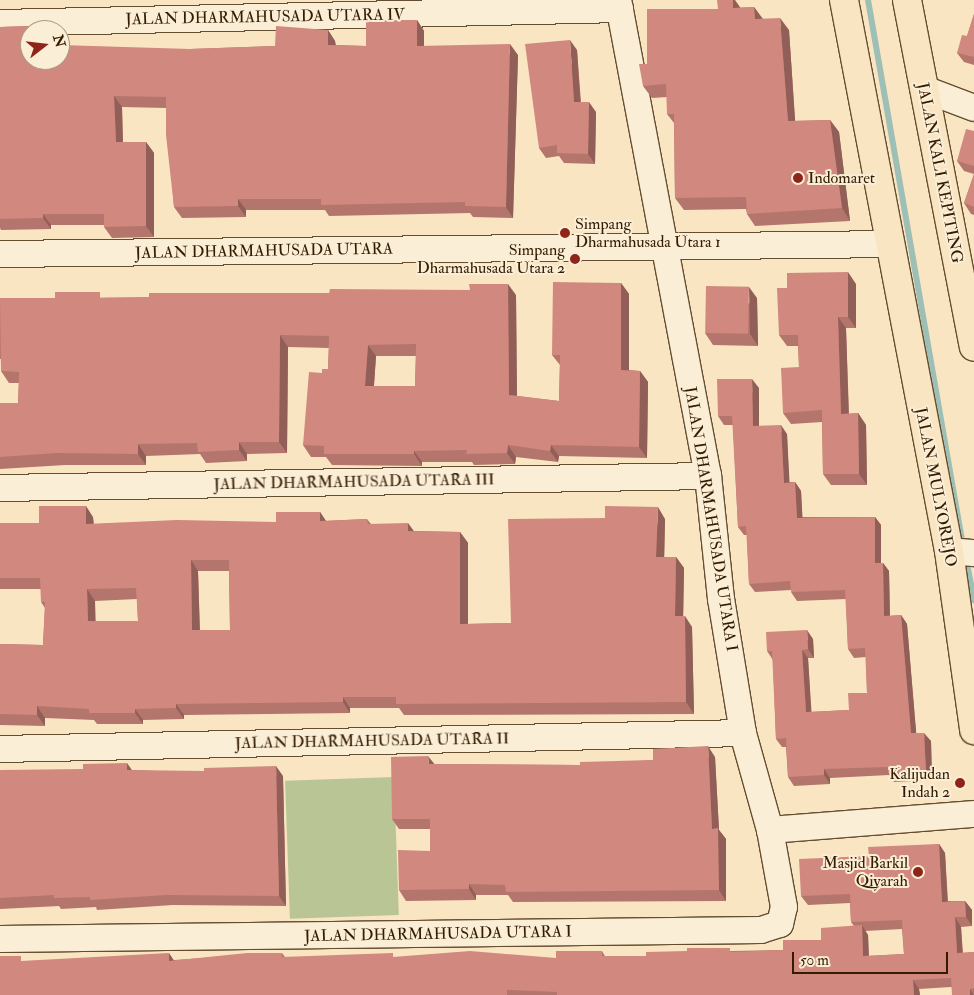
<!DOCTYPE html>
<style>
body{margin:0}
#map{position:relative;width:974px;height:995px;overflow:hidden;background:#f9e5c2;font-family:"IM FELL Double Pica",serif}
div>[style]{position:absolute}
.green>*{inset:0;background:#bac596;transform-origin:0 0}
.stream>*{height:6px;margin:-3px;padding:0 3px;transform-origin:3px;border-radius:3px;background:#9ebfb5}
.roads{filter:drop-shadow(1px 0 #654e30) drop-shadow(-1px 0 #654e30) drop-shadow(0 1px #654e30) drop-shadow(0 -1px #654e30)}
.minor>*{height:26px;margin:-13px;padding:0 13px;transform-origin:13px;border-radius:13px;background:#fbeed7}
.major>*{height:28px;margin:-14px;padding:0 14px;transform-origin:14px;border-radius:14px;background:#f9e5c2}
.wall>*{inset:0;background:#b4756c}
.shaded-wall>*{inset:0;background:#925f58}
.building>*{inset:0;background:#d1887e;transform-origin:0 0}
.dots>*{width:14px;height:14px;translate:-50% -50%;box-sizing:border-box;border:2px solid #fbeed7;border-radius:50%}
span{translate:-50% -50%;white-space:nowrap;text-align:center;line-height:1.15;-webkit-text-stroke:4px #fbeed7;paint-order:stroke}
.street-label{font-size:16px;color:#341c00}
.poi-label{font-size:16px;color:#341c00}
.left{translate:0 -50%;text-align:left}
.right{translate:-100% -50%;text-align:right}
.north{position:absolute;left:20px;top:20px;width:50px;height:50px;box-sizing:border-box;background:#fbeed7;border:1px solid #ab9a81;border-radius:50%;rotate:74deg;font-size:14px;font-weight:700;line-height:20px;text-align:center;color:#341c00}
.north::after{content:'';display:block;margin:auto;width:18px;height:22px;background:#8f2418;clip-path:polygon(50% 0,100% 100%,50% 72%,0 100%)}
.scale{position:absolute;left:792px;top:952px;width:156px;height:22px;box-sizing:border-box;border:2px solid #341c00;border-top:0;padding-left:6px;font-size:15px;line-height:18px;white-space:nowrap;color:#341c00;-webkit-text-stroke:4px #fbeed7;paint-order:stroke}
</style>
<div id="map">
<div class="green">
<i style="left:394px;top:777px;width:138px;height:109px;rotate:88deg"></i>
</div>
<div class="stream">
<i style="left:868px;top:0;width:554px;rotate:80.13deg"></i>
<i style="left:966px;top:558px;width:43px;rotate:79.2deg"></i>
</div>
<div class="roads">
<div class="minor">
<i style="left:0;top:23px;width:620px;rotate:-1.29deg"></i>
<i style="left:924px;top:89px;width:53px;rotate:20.8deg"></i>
<i style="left:0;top:254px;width:889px;rotate:-0.64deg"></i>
<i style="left:0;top:488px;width:708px;rotate:-0.97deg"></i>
<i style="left:949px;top:551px;width:25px;rotate:5deg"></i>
<i style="left:0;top:749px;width:743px;rotate:-1.23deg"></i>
<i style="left:770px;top:830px;width:205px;rotate:-4.5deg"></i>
<i style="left:0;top:939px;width:761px;rotate:-0.68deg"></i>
<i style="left:761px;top:930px;width:20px;rotate:-18deg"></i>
<i style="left:780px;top:924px;width:17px;rotate:-77deg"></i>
<i style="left:784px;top:907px;width:78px;rotate:-100.3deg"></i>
<i style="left:770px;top:830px;width:101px;rotate:-105.6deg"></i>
<i style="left:743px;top:733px;width:136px;rotate:-99.3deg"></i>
<i style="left:721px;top:599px;width:124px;rotate:-96deg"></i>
<i style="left:708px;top:476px;width:484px;rotate:-100.7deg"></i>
</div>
<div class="major">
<i style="left:844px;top:0;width:561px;rotate:79.21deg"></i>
<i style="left:949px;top:551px;width:181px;rotate:82deg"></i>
<i style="left:907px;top:0;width:353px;rotate:79.1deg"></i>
</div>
</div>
<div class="wall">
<i style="clip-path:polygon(754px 7px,762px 19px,789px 30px,795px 121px,830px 120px,839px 132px,850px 221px,755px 226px,747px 214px,746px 209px,684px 210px,675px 198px,674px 123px,667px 114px,667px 97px,652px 98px,643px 86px,647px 64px,718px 9px)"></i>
<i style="clip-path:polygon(974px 14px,974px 65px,964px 62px,957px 53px,967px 36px)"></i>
<i style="clip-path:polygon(417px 20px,424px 31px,424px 46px,518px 55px,513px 218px,473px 217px,470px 213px,329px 216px,325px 210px,246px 210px,246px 217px,182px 218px,174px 207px,166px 108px,122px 107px,123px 142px,146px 142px,154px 153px,154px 237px,112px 238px,104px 227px,104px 225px,51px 225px,51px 229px,1px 230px,0 228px,0 27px,30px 26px,33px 30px,30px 30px,30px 60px,190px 49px,275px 46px,328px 30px,335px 41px,336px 45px,366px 46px)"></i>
<i style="clip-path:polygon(577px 50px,581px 102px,596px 112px,595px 164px,564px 163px,559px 156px,546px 158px,539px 148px)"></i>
<i style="clip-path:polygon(974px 131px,974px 215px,971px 214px,964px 203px,974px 174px,964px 171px,957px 161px)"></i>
<i style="clip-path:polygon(evenodd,621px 283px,629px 294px,629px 370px,640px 371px,648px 382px,647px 458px,559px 456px,558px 462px,516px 457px,515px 464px,474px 465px,472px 462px,422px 462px,422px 466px,332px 465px,326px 457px,311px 457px,303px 445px,322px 373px,328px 369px,329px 348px,288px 347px,287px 453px,247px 454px,247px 461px,206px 463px,200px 454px,146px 456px,146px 465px,65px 465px,0 469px,0 403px,18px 403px,19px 383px,9px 383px,1px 371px,1px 359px,0 359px,0 298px,55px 298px,516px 295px,517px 396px,559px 401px,560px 365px,552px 355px,621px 283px,376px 356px,416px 356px,415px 386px,374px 386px,376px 356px)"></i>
<i style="clip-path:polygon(856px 284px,856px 328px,846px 328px,849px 414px,858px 413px,866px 425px,867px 485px,831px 485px,823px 474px,822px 422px,791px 424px,783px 413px,799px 367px,798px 346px,787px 346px,779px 335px,787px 288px)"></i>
<i style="clip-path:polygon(757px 298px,758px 346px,713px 345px,705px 333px)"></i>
<i style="clip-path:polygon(759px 388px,759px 426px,787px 434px,789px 482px,795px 482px,801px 491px,802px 517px,875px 517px,881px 525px,881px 563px,883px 563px,889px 571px,890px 616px,901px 615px,907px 624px,916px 733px,931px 741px,932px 780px,894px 782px,889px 775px,830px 778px,830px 784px,794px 786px,788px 777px,786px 747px,782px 747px,776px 739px,773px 660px,767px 651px,813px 639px,814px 658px,808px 658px,811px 712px,849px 710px,867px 693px,866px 657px,854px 658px,848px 649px,846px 599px,797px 601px,791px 592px,791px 590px,755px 592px,749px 584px,747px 535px,744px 535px,738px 527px,733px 425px,724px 425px,718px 416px)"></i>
<i style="clip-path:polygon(evenodd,320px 512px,326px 521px,367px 519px,371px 524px,414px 531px,460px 532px,468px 543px,468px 624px,511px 623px,665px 519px,664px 557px,676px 557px,684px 568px,683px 616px,692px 627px,694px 714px,404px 715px,399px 708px,350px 708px,350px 713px,184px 715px,184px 719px,143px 720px,143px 724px,97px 724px,94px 720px,45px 718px,45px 726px,0 725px,0 644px,43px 645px,45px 608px,41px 602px,41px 589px,0 589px,0 523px,39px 523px,93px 517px,94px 524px,276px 522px,320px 512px,198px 571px,229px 571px,230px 630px,200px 630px,198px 571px,320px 512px,137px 599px,138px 621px,95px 621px,95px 601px,137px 599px)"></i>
<i style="clip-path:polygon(715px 757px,719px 830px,726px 839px,726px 901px,513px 902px,508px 895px,476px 895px,476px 900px,406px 901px,399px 890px,430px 851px,430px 829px,399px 829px,392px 819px,434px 764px,580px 765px,653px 760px)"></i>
<i style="clip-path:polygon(0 770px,131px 770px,283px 776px,286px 906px,173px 905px,97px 910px,96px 907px,61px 909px,59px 906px,0 909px)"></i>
<i style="clip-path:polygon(evenodd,939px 844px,945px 853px,948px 901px,965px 901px,972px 910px,972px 926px,961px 927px,963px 953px,974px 952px,974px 995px,951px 987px,919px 989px,920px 995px,0 995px,25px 961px,174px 960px,282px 953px,285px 957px,556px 958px,602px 951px,605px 956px,646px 956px,732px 951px,783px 950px,821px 940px,854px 926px,851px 922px,850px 903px,808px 905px,801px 896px,869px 856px,939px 844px,902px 929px,904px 954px,869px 956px,868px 935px,865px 931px,902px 929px)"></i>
</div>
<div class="shaded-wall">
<i style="clip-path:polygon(733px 0,735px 0,742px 10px,733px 8px)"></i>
<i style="clip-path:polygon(754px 7px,763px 19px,755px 19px)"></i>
<i style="clip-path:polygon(780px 18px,789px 30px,796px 134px,788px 121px)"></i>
<i style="clip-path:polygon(417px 20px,424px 31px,424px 57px,417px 46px)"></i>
<i style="clip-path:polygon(328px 30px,335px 41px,336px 56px,328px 45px)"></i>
<i style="clip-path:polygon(570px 40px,577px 50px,581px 112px,574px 102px)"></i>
<i style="clip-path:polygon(510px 44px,518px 55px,513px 218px,506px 207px)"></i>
<i style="clip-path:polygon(114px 96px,122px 107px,123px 153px,116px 142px)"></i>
<i style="clip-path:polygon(589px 102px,596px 112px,595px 164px,588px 154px)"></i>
<i style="clip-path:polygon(830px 120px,839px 132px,850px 221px,842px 208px)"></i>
<i style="clip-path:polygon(146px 142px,154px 153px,154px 237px,146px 226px)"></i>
<i style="clip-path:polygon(238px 199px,246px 210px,246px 217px,238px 206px)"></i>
<i style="clip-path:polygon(43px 214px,51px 225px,51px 229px,43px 218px)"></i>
<i style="clip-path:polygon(848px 272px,856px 284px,856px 328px,848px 317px)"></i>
<i style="clip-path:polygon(621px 283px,629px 294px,629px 382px,621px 370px)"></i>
<i style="clip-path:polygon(508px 284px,516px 295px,517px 406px,509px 395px)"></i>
<i style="clip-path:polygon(749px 287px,757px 298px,758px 346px,750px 334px)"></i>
<i style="clip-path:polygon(838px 317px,846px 328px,849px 425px,841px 414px)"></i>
<i style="clip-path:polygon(280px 335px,288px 347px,287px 453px,279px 442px)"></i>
<i style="clip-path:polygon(368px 345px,376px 356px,373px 398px,365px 386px)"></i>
<i style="clip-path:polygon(640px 371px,648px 382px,647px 458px,639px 447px)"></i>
<i style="clip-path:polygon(752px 379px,759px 388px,759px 435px,753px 426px)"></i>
<i style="clip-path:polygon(858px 413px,866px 425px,867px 485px,859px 474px)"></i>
<i style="clip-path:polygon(781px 425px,787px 434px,790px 491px,784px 483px)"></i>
<i style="clip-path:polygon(239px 442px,247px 454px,247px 461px,239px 450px)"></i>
<i style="clip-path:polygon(138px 444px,146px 456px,146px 465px,138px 454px)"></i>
<i style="clip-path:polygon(508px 445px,516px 457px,515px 464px,507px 453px)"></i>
<i style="clip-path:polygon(551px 445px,559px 456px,558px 462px,550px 451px)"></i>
<i style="clip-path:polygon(414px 451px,422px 462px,422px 466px,414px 454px)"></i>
<i style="clip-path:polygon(795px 482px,801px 491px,803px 526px,797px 518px)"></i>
<i style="clip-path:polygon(86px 506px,93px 517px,94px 535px,86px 524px)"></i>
<i style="clip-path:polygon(658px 507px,665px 519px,664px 568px,656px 557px)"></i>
<i style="clip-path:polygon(320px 512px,328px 524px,320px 521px)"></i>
<i style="clip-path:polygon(875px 517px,881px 525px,881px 571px,875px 563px)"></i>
<i style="clip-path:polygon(408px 523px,416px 534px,408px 531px)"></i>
<i style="clip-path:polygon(460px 532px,468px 543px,468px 636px,460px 624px)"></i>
<i style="clip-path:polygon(676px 557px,684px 568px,683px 627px,675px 616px)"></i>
<i style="clip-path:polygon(191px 560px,198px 571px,200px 641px,192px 630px)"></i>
<i style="clip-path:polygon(883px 563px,889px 571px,890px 624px,884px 616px)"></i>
<i style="clip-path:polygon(87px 589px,95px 601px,96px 633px,88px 621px)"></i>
<i style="clip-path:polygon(901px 615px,907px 624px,917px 742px,911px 733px)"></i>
<i style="clip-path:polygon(685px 616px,692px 627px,694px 714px,686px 702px)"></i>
<i style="clip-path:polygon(807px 630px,813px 639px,814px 658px,808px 649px)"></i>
<i style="clip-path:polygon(802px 650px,808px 658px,812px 720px,806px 712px)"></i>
<i style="clip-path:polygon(343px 697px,350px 708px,350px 713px,343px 702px)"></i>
<i style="clip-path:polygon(176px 704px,184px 715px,184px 719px,176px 708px)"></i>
<i style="clip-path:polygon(37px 706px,45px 718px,45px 726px,37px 715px)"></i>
<i style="clip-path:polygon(135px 709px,143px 720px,143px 724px,135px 713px)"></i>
<i style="clip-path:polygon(924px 733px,931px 741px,932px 780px,926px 771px)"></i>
<i style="clip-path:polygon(708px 746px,715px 757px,719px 830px,726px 839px,726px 901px,719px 890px,712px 829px)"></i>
<i style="clip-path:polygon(428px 756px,436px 766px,429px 764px)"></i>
<i style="clip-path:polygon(127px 763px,134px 773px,127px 770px)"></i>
<i style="clip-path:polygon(276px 766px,283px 776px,286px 906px,279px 896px)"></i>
<i style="clip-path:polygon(824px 769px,830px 778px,830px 784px,824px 775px)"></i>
<i style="clip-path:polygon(939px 844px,945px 853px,948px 911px,942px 902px)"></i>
<i style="clip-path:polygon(469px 884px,476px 895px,476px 900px,469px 889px)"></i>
<i style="clip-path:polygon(965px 901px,972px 910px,972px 926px,966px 917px)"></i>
<i style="clip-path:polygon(955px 917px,961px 927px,963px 962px,957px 953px)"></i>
<i style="clip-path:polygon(862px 925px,868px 935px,869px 965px,863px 956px)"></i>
<i style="clip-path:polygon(169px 953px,175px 962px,169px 961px)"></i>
<i style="clip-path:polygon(913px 980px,919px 989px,920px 995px,914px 995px)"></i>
<i style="clip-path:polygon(970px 989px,974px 995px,970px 995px)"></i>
</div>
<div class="building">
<i style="clip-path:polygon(717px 0,733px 0,733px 8px,754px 7px,755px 19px,780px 18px,788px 121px,830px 120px,842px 208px,747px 214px,746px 197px,675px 198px,674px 114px,667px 114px,666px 84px,643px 86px,639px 64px,647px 64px,647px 9px,718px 9px)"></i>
<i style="clip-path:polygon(974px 14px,974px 57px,957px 53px,962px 35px,967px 36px)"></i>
<i style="clip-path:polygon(366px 20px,417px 20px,417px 46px,510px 44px,506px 207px,465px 206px,465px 202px,321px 205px,321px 199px,238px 199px,238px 206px,174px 207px,166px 135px,166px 97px,114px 96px,116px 142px,146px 142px,146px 226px,104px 227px,104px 214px,43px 214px,43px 218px,0 219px,0 27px,30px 26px,30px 60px,60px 60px,60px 45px,190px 49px,275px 46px,276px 26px,328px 30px,328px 45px,366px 46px)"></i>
<i style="clip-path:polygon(570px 40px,574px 102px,589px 102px,588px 154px,557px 153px,557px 145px,539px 148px,525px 44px)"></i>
<i style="clip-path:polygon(966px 129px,974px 131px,974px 166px,957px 161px)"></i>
<i style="clip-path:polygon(974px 174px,974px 207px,964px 203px)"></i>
<i style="clip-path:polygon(848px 272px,848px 317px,838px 317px,841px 414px,858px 413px,859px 474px,823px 474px,822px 410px,783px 413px,781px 368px,799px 367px,798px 335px,779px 335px,777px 288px,787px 288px,787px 273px)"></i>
<i style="clip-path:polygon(evenodd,553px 282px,621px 283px,621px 370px,640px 371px,639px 447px,551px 445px,550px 451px,508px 445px,507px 453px,466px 454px,467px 450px,414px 451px,414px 454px,324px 454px,324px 446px,303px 445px,309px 372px,322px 373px,322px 369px,328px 369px,329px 336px,280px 335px,279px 442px,239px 442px,239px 450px,198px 452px,197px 443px,138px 444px,138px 454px,57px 453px,0 457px,0 403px,18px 403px,19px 372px,1px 371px,0 298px,55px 298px,55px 292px,100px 292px,100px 298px,149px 297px,149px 293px,329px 293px,330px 289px,470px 290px,469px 284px,508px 284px,509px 395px,559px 401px,560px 355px,552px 355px,553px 282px,416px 344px,415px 386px,365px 386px,368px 345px,416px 344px)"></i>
<i style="left:706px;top:286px;width:43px;height:47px;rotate:1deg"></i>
<i style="clip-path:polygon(717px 379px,752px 379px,753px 426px,781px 425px,784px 483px,795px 482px,797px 518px,875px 517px,875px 563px,883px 563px,884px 616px,901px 615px,911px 733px,924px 733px,926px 771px,888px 773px,888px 767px,824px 769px,824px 775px,788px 777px,786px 738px,776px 739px,772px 651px,767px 651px,766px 632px,807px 630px,808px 649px,802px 650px,806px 712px,849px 710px,848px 693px,867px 693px,865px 648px,848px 649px,845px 590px,791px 592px,790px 581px,749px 584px,746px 526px,738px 527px,732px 416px,718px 416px)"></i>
<i style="clip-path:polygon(evenodd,39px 506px,86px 506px,86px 524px,177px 520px,276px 522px,276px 512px,320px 512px,320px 521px,367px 519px,368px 524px,408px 523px,408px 531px,460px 532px,460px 624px,511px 623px,508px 519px,605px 518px,605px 506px,658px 507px,656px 557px,676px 557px,675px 616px,685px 616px,686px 702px,396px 704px,396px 697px,343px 697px,343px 702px,176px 704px,176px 708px,135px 709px,135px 713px,89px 713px,89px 709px,37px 706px,37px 715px,0 714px,0 644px,43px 645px,45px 602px,41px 602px,40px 578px,0 578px,0 523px,39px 523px,39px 506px,191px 560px,229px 560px,230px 630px,192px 630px,191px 560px,39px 506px,136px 588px,138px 621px,88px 621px,87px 589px,136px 588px)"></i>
<i style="clip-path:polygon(708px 746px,712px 829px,718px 828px,719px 890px,506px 892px,505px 885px,469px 884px,469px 889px,399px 890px,398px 850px,430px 851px,430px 819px,392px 819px,391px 757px,428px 756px,429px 764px,580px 765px,580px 762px,653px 760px,653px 749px)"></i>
<i style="clip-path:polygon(127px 763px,127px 770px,204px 771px,204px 768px,276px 766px,279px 896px,166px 895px,90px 900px,90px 897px,54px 898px,54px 895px,0 898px,0 770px,83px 769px,83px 764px)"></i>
<i style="clip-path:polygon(939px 844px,942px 902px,965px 901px,966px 917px,955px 917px,957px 953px,974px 952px,974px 988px,970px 989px,970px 995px,952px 995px,951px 978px,913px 980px,914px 995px,557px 995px,557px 992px,507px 990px,507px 995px,0 995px,0 956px,21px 956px,21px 961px,169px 953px,169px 961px,247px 953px,282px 953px,282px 957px,393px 953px,393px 957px,470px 951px,556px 958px,556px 951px,602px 951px,602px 956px,646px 956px,646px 952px,687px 951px,687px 948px,730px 948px,730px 952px,783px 950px,783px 940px,821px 940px,821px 928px,862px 925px,863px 956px,904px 954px,902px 920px,851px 922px,850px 894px,801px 896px,799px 859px,869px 856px,868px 847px)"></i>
</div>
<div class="dots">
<i style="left:798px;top:178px;background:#8f2418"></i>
<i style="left:565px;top:233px;background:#8f2418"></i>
<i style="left:575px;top:259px;background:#8f2418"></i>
<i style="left:960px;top:783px;background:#8f2418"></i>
<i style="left:918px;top:872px;background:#8f2418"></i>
</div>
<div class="street-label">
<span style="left:265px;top:17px;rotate:-1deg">JALAN DHARMAHUSADA UTARA IV</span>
<span style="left:940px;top:173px;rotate:79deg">JALAN KALI KEPITING</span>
<span style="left:264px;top:251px;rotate:-1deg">JALAN DHARMAHUSADA UTARA</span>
<span style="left:354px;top:482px;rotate:-1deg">JALAN DHARMAHUSADA UTARA III</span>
<span style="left:936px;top:487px;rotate:79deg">JALAN MULYOREJO</span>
<span style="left:711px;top:519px;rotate:81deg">JALAN DHARMAHUSADA UTARA I</span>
<span style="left:372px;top:741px;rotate:-1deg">JALAN DHARMAHUSADA UTARA II</span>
<span style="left:438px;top:934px;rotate:-1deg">JALAN DHARMAHUSADA UTARA I</span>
</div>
<div class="poi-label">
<span class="left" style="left:808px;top:178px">Indomaret</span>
<span class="left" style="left:575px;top:233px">Simpang<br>Dharmahusada Utara 1</span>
<span class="right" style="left:565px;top:259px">Simpang<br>Dharmahusada Utara 2</span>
<span class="right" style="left:950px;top:783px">Kalijudan<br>Indah 2</span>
<span class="right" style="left:908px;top:872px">Masjid Barkil<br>Qiyarah</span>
</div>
<div class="north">N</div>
<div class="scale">50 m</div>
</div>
